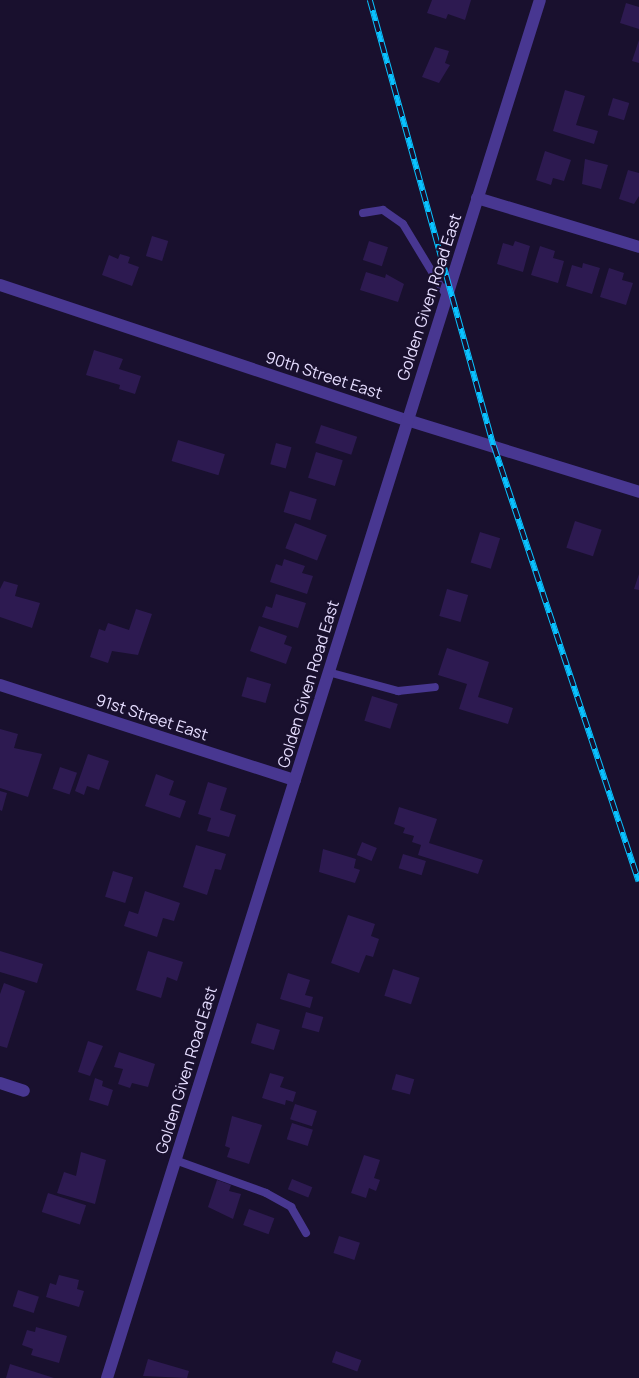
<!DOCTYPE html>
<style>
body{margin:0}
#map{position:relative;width:639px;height:1378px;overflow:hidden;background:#19102e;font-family:Manrope,sans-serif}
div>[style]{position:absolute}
.building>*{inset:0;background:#2d1a51;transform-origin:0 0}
.service>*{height:8px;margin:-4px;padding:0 4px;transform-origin:4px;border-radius:4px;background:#483791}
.minor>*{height:12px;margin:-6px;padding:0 6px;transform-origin:6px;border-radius:6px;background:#483791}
.tertiary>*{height:12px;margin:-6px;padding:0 6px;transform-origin:6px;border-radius:6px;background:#483791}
.rail>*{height:5.5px;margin-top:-2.75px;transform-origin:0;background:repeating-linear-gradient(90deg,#19102e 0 11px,#09c2ff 0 22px);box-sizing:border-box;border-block:1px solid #09c2ff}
span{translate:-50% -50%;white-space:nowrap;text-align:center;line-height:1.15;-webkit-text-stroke:4.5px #19102e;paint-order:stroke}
.street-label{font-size:16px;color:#e6ddff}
</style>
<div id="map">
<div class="building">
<i style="clip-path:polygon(432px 0,471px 0,465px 20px,448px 14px,446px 19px,427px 13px)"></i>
<i style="clip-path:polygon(626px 3px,639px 7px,639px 29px,620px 23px)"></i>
<i style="clip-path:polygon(639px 40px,639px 63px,632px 61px)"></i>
<i style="clip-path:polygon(435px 47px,449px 51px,445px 63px,450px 65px,439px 83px,422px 77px)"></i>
<i style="clip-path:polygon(565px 90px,585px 96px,576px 125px,598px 131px,594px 144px,553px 131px)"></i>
<i style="left:613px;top:98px;width:17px;height:18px;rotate:17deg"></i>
<i style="clip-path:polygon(545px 151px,571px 160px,564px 181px,553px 178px,551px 185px,536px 180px)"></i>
<i style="clip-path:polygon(585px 159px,608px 165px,601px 189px,582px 184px)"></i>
<i style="clip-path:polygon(628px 170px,639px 173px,639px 196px,634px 204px,619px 199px)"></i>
<i style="left:152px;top:236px;width:17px;height:21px;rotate:17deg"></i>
<i style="left:369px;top:241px;width:20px;height:20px;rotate:18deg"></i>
<i style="clip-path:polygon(515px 241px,530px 246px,523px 272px,497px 264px,503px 243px,513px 246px)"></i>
<i style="clip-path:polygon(540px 246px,555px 251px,553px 258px,564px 261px,558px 283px,531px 275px)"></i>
<i style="clip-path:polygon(120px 254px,130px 257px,128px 263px,139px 267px,132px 286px,102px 275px,109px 255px,118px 259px)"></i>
<i style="clip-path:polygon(583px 263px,600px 268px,592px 294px,566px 286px,572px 265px,582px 268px)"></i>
<i style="clip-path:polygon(609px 268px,624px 273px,622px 280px,633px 283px,626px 305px,600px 297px)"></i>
<i style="clip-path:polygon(366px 272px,385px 278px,386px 274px,404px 284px,398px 302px,360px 290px)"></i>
<i style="clip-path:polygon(94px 350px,123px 359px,119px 369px,141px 376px,135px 394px,119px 389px,120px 385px,86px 375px)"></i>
<i style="left:321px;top:425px;width:38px;height:19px;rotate:18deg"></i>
<i style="left:178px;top:440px;width:49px;height:22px;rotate:17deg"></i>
<i style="left:276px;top:443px;width:16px;height:22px;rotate:15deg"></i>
<i style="left:316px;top:452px;width:28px;height:27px;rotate:17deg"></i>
<i style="left:290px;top:491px;width:28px;height:22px;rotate:17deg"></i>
<i style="left:575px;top:521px;width:28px;height:28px;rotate:18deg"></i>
<i style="left:295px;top:523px;width:34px;height:27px;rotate:21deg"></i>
<i style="left:480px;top:532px;width:21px;height:32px;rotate:17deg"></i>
<i style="clip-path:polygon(284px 559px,305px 566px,302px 573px,313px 576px,307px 594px,270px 582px,276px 564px,282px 566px)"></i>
<i style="clip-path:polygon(639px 574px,639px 590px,634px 589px)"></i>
<i style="clip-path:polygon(4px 581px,18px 585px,15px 596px,40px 603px,32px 628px,0 617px,0 589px)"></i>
<i style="left:447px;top:589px;width:22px;height:28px;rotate:16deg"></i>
<i style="clip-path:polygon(276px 594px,306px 603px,298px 628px,262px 617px,266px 606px,272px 608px)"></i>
<i style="clip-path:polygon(136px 609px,152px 614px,138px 655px,112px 651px,108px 663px,90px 657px,99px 629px,105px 631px,108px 623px,129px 630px)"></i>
<i style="clip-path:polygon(259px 626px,287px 636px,284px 644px,292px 647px,286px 664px,250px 651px)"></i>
<i style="clip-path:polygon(447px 648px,489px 662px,478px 697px,513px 708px,508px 724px,459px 709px,467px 684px,438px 675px)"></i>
<i style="left:247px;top:677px;width:25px;height:20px;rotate:16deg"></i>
<i style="left:372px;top:696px;width:27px;height:26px;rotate:17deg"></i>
<i style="clip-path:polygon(0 729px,18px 734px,14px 748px,42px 754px,28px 797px,0 788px)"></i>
<i style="clip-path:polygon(88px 754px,109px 761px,99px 790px,87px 786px,84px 795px,75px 791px)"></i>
<i style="left:60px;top:767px;width:18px;height:23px;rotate:19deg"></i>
<i style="clip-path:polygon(156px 774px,174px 781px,169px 795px,186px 801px,180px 818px,145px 806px)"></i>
<i style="clip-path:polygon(208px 782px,227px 788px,220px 810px,236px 815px,229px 837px,207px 831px,211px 818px,198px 814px)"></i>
<i style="clip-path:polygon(0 791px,7px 793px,2px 811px,0 810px)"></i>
<i style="clip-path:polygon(399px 807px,437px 819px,429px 843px,483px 860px,478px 874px,418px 855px,421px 845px,412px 842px,414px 836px,403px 833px,405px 828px,394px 824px)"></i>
<i style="left:362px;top:842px;width:16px;height:14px;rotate:22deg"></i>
<i style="clip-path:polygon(196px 845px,226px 854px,221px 870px,215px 869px,207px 895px,183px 887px)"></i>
<i style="clip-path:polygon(323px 849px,356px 859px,354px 868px,360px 870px,355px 883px,319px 872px)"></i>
<i style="left:403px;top:854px;width:24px;height:15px;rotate:17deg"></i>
<i style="left:113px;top:871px;width:21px;height:27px;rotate:17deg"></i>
<i style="clip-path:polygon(145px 891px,180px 903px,174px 921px,163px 918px,157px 937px,124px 926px,129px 911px,138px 914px)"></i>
<i style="clip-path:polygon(348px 915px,375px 924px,371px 936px,379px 939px,373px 957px,366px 955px,359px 973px,331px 963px)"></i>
<i style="clip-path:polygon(0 951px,43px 964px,37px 983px,0 972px)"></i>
<i style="clip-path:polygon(148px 951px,183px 962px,177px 981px,167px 977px,161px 998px,136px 990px)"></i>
<i style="left:393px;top:969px;width:28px;height:28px;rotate:18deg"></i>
<i style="clip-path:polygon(288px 973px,310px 980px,305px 995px,313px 997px,310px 1008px,280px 999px)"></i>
<i style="clip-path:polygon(4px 983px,25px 991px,7px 1048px,0 1046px,0 994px)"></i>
<i style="left:306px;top:1012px;width:18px;height:16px;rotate:16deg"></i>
<i style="left:257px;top:1023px;width:24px;height:21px;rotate:17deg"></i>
<i style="clip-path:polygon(88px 1041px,103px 1046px,90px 1076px,78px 1072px)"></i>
<i style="clip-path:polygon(119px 1052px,155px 1064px,148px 1087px,132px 1083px,130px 1088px,118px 1084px,123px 1069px,114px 1067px)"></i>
<i style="clip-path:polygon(270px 1073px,284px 1077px,280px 1087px,296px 1092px,293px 1102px,286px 1100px,285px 1105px,262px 1098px)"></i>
<i style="left:396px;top:1074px;width:19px;height:16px;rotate:16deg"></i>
<i style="clip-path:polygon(95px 1078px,103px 1081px,102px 1086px,113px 1090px,108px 1106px,89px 1100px)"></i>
<i style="left:295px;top:1104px;width:23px;height:16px;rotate:18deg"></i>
<i style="clip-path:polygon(232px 1116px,262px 1125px,249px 1164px,227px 1157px,230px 1148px,225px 1146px)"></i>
<i style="left:292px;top:1123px;width:22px;height:17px;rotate:18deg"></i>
<i style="clip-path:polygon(81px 1152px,106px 1160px,95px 1204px,57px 1193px,64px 1172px,76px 1176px)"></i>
<i style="clip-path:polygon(364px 1155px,380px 1160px,374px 1178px,380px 1180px,376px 1191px,369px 1188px,366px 1198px,351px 1193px)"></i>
<i style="left:292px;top:1179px;width:22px;height:11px;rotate:22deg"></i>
<i style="clip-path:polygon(217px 1180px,231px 1185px,229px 1191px,241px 1194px,233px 1219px,208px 1207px)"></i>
<i style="left:48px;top:1193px;width:40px;height:20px;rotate:18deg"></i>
<i style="left:249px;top:1209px;width:27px;height:17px;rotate:20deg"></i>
<i style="left:339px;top:1236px;width:22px;height:18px;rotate:18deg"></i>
<i style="clip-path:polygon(59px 1275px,79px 1280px,77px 1289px,84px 1291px,79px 1307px,46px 1297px,50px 1283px,56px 1285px)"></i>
<i style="left:18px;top:1290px;width:22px;height:17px;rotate:18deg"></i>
<i style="clip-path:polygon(36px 1327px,67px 1336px,59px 1363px,31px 1355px,33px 1349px,22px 1345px,27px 1330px,35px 1332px)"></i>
<i style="left:336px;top:1351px;width:27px;height:12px;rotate:20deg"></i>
<i style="clip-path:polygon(148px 1359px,189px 1371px,187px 1378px,143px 1376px)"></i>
<i style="clip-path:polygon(10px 1364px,54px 1378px,6px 1378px)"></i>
</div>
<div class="service">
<i style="left:363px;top:213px;width:20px;rotate:-9deg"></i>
<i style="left:383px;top:210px;width:24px;rotate:35deg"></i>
<i style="left:403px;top:224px;width:83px;rotate:58.8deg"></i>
<i style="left:328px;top:672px;width:73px;rotate:15.2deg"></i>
<i style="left:398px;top:691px;width:37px;rotate:-6deg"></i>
<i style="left:175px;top:1160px;width:97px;rotate:19.9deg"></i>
<i style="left:266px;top:1193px;width:29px;rotate:29deg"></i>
<i style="left:291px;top:1207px;width:30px;rotate:60deg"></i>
</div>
<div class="minor">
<i style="left:477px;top:198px;width:169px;rotate:16.8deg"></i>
<i style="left:0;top:285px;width:429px;rotate:18.4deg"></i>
<i style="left:407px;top:420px;width:243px;rotate:17.2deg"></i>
<i style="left:0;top:685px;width:310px;rotate:17.9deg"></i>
<i style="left:0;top:1083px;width:25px;rotate:18deg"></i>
</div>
<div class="tertiary">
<i style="left:107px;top:1378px;width:1444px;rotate:-72.56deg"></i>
</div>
<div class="rail">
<i style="left:370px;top:0;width:463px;rotate:74.5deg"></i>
<i style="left:494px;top:446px;width:459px;rotate:71.6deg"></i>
</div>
<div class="street-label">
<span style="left:429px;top:297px;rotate:-72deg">Golden Given Road East</span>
<span style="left:324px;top:375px;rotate:18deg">90th Street East</span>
<span style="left:308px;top:684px;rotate:-73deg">Golden Given Road East</span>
<span style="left:152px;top:717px;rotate:18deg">91st Street East</span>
<span style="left:186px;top:1070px;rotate:-73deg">Golden Given Road East</span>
</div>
</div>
